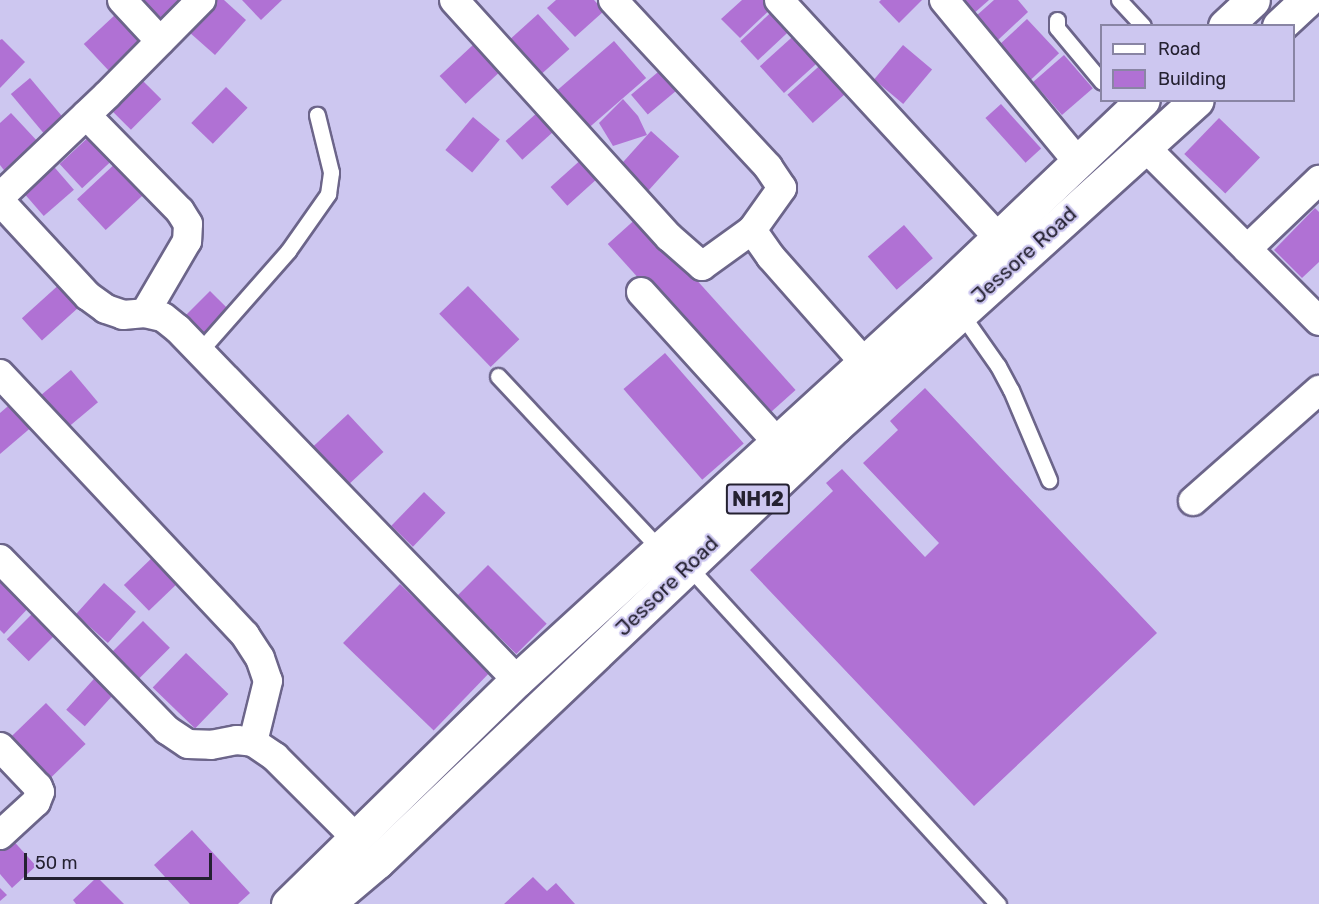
<!DOCTYPE html>
<style>
body{margin:0}
#map{position:relative;width:1319px;height:904px;overflow:hidden;background:#cdc7f0;font-family:Rubik,sans-serif}
div>[style]{position:absolute}
.building>*{inset:0;background:#b071d4;transform-origin:0 0}
.roads{filter:drop-shadow(2px 0 #6c658a) drop-shadow(-2px 0 #6c658a) drop-shadow(0 2px #6c658a) drop-shadow(0 -2px #6c658a)}
.lane>*{height:15px;margin:-7.5px;padding:0 7.5px;transform-origin:7.5px;border-radius:7.5px;background:#fff}
.street>*{height:28px;margin:-14px;padding:0 14px;transform-origin:14px;border-radius:14px;background:#fff}
.highway>*{height:33px;margin:-16.5px;padding:0 16.5px;transform-origin:16.5px;border-radius:16.5px;background:#fff}
span{translate:-50% -50%;white-space:nowrap;text-align:center;line-height:1.15;-webkit-text-stroke:4.5px #cdc7f0;paint-order:stroke}
.shield-label span{padding:2px 4px;background:#cdc7f0;border:2px solid;border-radius:4px;-webkit-text-stroke-width:0}
.shield-label{font-size:20px;color:#242131;font-weight:700}
.street-label{font-size:21px;color:#242131}
.legend{position:absolute;left:1100px;top:24px;width:195px;height:78px;box-sizing:border-box;background:#cdc7f0;border:2px solid #8985a4;margin:0;padding:8px 10px;list-style:none;font-size:18px;color:#242131}
.legend li{display:flex;align-items:center;gap:12px;height:30px}
.legend b{width:30px;border:2px solid #8985a4}
.scale{position:absolute;left:24px;top:853px;width:188px;height:27px;box-sizing:border-box;border:3px solid #242131;border-top:0;padding-left:8px;font-size:18px;line-height:21px;white-space:nowrap;color:#242131;-webkit-text-stroke:4px #cdc7f0;paint-order:stroke}
</style>
<div id="map">
<div class="building">
<i style="clip-path:polygon(138px 0,181px 0,159px 22px)"></i>
<i style="clip-path:polygon(217px 0,224px 0,246px 20px,215px 55px,189px 32px)"></i>
<i style="clip-path:polygon(242px 0,282px 0,261px 20px)"></i>
<i style="clip-path:polygon(556px 0,594px 0,604px 11px,575px 37px,547px 8px)"></i>
<i style="clip-path:polygon(742px 0,772px 0,776px 4px,740px 38px,721px 19px)"></i>
<i style="clip-path:polygon(881px 0,922px 0,899px 23px,879px 2px)"></i>
<i style="clip-path:polygon(959px 0,989px 0,972px 15px)"></i>
<i style="clip-path:polygon(994px 0,1018px 0,1028px 12px,998px 40px,976px 16px)"></i>
<i style="left:779px;top:5px;width:26px;height:53px;rotate:47deg"></i>
<i style="left:116px;top:14px;width:37px;height:44px;rotate:47deg"></i>
<i style="left:538px;top:14px;width:47px;height:38px;rotate:48deg"></i>
<i style="left:1027px;top:19px;width:47px;height:39px;rotate:47deg"></i>
<i style="left:800px;top:30px;width:36px;height:54px;rotate:48deg"></i>
<i style="clip-path:polygon(2px 39px,25px 62px,0 88px,0 40px)"></i>
<i style="left:614px;top:41px;width:49px;height:79px;rotate:49deg"></i>
<i style="left:474px;top:44px;width:38px;height:47px;rotate:47deg"></i>
<i style="left:903px;top:45px;width:38px;height:45px;rotate:40deg"></i>
<i style="left:1064px;top:55px;width:44px;height:41px;rotate:49deg"></i>
<i style="left:826px;top:60px;width:38px;height:52px;rotate:48deg"></i>
<i style="left:664px;top:67px;width:26px;height:43px;rotate:50deg"></i>
<i style="left:138px;top:76px;width:33px;height:43px;rotate:45deg"></i>
<i style="left:30px;top:78px;width:56px;height:25px;rotate:50deg"></i>
<i style="left:226px;top:87px;width:30px;height:50px;rotate:44deg"></i>
<i style="clip-path:polygon(623px 99px,638px 116px,647px 135px,613px 146px,599px 123px)"></i>
<i style="left:1001px;top:104px;width:60px;height:21px;rotate:48deg"></i>
<i style="left:539px;top:111px;width:25px;height:45px;rotate:48deg"></i>
<i style="clip-path:polygon(11px 113px,40px 144px,7px 174px,0 165px,0 123px)"></i>
<i style="left:473px;top:117px;width:35px;height:43px;rotate:40deg"></i>
<i style="left:1219px;top:118px;width:57px;height:50px;rotate:44deg"></i>
<i style="left:651px;top:131px;width:38px;height:46px;rotate:42deg"></i>
<i style="left:94px;top:132px;width:33px;height:47px;rotate:47deg"></i>
<i style="left:584px;top:157px;width:25px;height:45px;rotate:48deg"></i>
<i style="left:49px;top:161px;width:38px;height:40px;rotate:49deg"></i>
<i style="left:118px;top:161px;width:42px;height:56px;rotate:47deg"></i>
<i style="clip-path:polygon(1315px 208px,1319px 212px,1319px 262px,1302px 278px,1274px 250px)"></i>
<i style="left:639px;top:216px;width:234px;height:42px;rotate:48deg"></i>
<i style="left:904px;top:225px;width:44px;height:48px;rotate:49deg"></i>
<i style="left:62px;top:282px;width:30px;height:54px;rotate:48deg"></i>
<i style="left:468px;top:286px;width:74px;height:40px;rotate:46deg"></i>
<i style="left:210px;top:291px;width:27px;height:35px;rotate:45deg"></i>
<i style="left:665px;top:353px;width:120px;height:55px;rotate:49deg"></i>
<i style="left:71px;top:370px;width:42px;height:48px;rotate:50deg"></i>
<i style="clip-path:polygon(925px 388px,1157px 633px,974px 806px,750px 570px,833px 491px,826px 483px,842px 469px,925px 557px,939px 543px,863px 463px,898px 430px,890px 421px)"></i>
<i style="clip-path:polygon(14px 401px,34px 425px,0 454px,0 413px)"></i>
<i style="left:348px;top:414px;width:52px;height:48px;rotate:47deg"></i>
<i style="left:424px;top:492px;width:30px;height:47px;rotate:44deg"></i>
<i style="left:157px;top:553px;width:36px;height:46px;rotate:46deg"></i>
<i style="left:488px;top:565px;width:83px;height:43px;rotate:45deg"></i>
<i style="clip-path:polygon(0 573px,31px 605px,4px 634px,0 630px)"></i>
<i style="left:104px;top:583px;width:43px;height:42px;rotate:42deg"></i>
<i style="left:400px;top:584px;width:126px;height:82px;rotate:44deg"></i>
<i style="left:40px;top:606px;width:31px;height:47px;rotate:45deg"></i>
<i style="left:143px;top:621px;width:38px;height:47px;rotate:45deg"></i>
<i style="left:186px;top:653px;width:59px;height:48px;rotate:44deg"></i>
<i style="left:101px;top:671px;width:25px;height:52px;rotate:42deg"></i>
<i style="left:46px;top:703px;width:57px;height:51px;rotate:46deg"></i>
<i style="clip-path:polygon(192px 830px,250px 893px,238px 904px,190px 904px,154px 865px)"></i>
<i style="clip-path:polygon(10px 837px,36px 866px,12px 888px,0 874px,0 846px)"></i>
<i style="clip-path:polygon(97px 877px,124px 904px,76px 904px,73px 900px)"></i>
<i style="clip-path:polygon(533px 877px,547px 891px,556px 883px,575px 904px,504px 904px)"></i>
<i style="clip-path:polygon(0 888px,7px 895px,0 901px)"></i>
</div>
<div class="roads">
<div class="lane">
<i style="left:1119px;top:0;width:35px;rotate:47deg"></i>
<i style="left:1057px;top:20px;width:8px;rotate:90deg"></i>
<i style="left:1057px;top:28px;width:70px;rotate:50.2deg"></i>
<i style="left:960px;top:312px;width:66px;rotate:54.9deg"></i>
<i style="left:998px;top:366px;width:27px;rotate:62deg"></i>
<i style="left:1011px;top:390px;width:98px;rotate:67.1deg"></i>
<i style="left:199px;top:352px;width:135px;rotate:-48.6deg"></i>
<i style="left:288px;top:251px;width:70px;rotate:-54.9deg"></i>
<i style="left:328px;top:194px;width:22px;rotate:-82deg"></i>
<i style="left:331px;top:172px;width:59px;rotate:-103.8deg"></i>
<i style="left:498px;top:376px;width:237px;rotate:46.9deg"></i>
<i style="left:688px;top:566px;width:459px;rotate:47.5deg"></i>
</div>
<div class="street">
<i style="left:122px;top:0;width:56px;rotate:47.2deg"></i>
<i style="left:454px;top:0;width:320px;rotate:47.8deg"></i>
<i style="left:669px;top:237px;width:44px;rotate:41.3deg"></i>
<i style="left:702px;top:266px;width:62px;rotate:-35.8deg"></i>
<i style="left:613px;top:0;width:228px;rotate:47.1deg"></i>
<i style="left:768px;top:167px;width:25px;rotate:56deg"></i>
<i style="left:782px;top:188px;width:52px;rotate:125.5deg"></i>
<i style="left:752px;top:230px;width:33px;rotate:55deg"></i>
<i style="left:771px;top:257px;width:139px;rotate:48.5deg"></i>
<i style="left:779px;top:0;width:323px;rotate:47.3deg"></i>
<i style="left:944px;top:0;width:210px;rotate:50.4deg"></i>
<i style="left:86px;top:115px;width:134px;rotate:45.6deg"></i>
<i style="left:180px;top:211px;width:15px;rotate:58deg"></i>
<i style="left:188px;top:224px;width:17px;rotate:93deg"></i>
<i style="left:187px;top:241px;width:83px;rotate:120.3deg"></i>
<i style="left:1145px;top:147px;width:246px;rotate:45deg"></i>
<i style="left:0;top:197px;width:148px;rotate:-43.6deg"></i>
<i style="left:107px;top:95px;width:134px;rotate:-45.3deg"></i>
<i style="left:0;top:201px;width:129px;rotate:47.2deg"></i>
<i style="left:88px;top:296px;width:22px;rotate:36deg"></i>
<i style="left:106px;top:309px;width:18px;rotate:19deg"></i>
<i style="left:123px;top:315px;width:22px;rotate:-5deg"></i>
<i style="left:145px;top:313px;width:18px;rotate:13deg"></i>
<i style="left:163px;top:317px;width:19px;rotate:39deg"></i>
<i style="left:178px;top:329px;width:488px;rotate:46deg"></i>
<i style="left:1247px;top:249px;width:100px;rotate:-43.8deg"></i>
<i style="left:641px;top:292px;width:201px;rotate:47.8deg"></i>
<i style="left:0;top:374px;width:358px;rotate:46.8deg"></i>
<i style="left:245px;top:635px;width:27px;rotate:57deg"></i>
<i style="left:260px;top:658px;width:24px;rotate:71deg"></i>
<i style="left:268px;top:681px;width:63px;rotate:103.8deg"></i>
<i style="left:1193px;top:501px;width:168px;rotate:-41.4deg"></i>
<i style="left:0;top:559px;width:239px;rotate:45.7deg"></i>
<i style="left:167px;top:730px;width:25px;rotate:34deg"></i>
<i style="left:188px;top:744px;width:23px;rotate:2deg"></i>
<i style="left:211px;top:745px;width:26px;rotate:-11deg"></i>
<i style="left:237px;top:740px;width:16px;rotate:7deg"></i>
<i style="left:253px;top:742px;width:27px;rotate:34deg"></i>
<i style="left:275px;top:757px;width:113px;rotate:45deg"></i>
<i style="left:0;top:747px;width:55px;rotate:46.5deg"></i>
<i style="left:38px;top:787px;width:5px;rotate:68deg"></i>
<i style="left:40px;top:792px;width:11px;rotate:112deg"></i>
<i style="left:36px;top:802px;width:49px;rotate:137.5deg"></i>
</div>
<div class="highway">
<i style="left:1225px;top:26px;width:38px;rotate:-43deg"></i>
<i style="left:1279px;top:26px;width:38px;rotate:-43deg"></i>
<i style="left:288px;top:904px;width:320px;rotate:-44.4deg"></i>
<i style="left:517px;top:680px;width:569px;rotate:-42.44deg"></i>
<i style="left:937px;top:296px;width:284px;rotate:-43.6deg"></i>
<i style="left:327px;top:904px;width:65px;rotate:-40deg"></i>
<i style="left:377px;top:862px;width:633px;rotate:-43.53deg"></i>
<i style="left:836px;top:426px;width:486px;rotate:-42.1deg"></i>
</div>
</div>
<div class="shield-label">
<span style="left:758px;top:499px">NH12</span>
</div>
<div class="street-label">
<span style="left:1024px;top:255px;rotate:-42deg">Jessore Road</span>
<span style="left:667px;top:586px;rotate:-44deg">Jessore Road</span>
</div>
<ul class="legend">
<li><b style="height:8px;background:#fff"></b>Road</li>
<li><b style="height:16px;background:#b071d4"></b>Building</li>
</ul>
<div class="scale">50 m</div>
</div>
